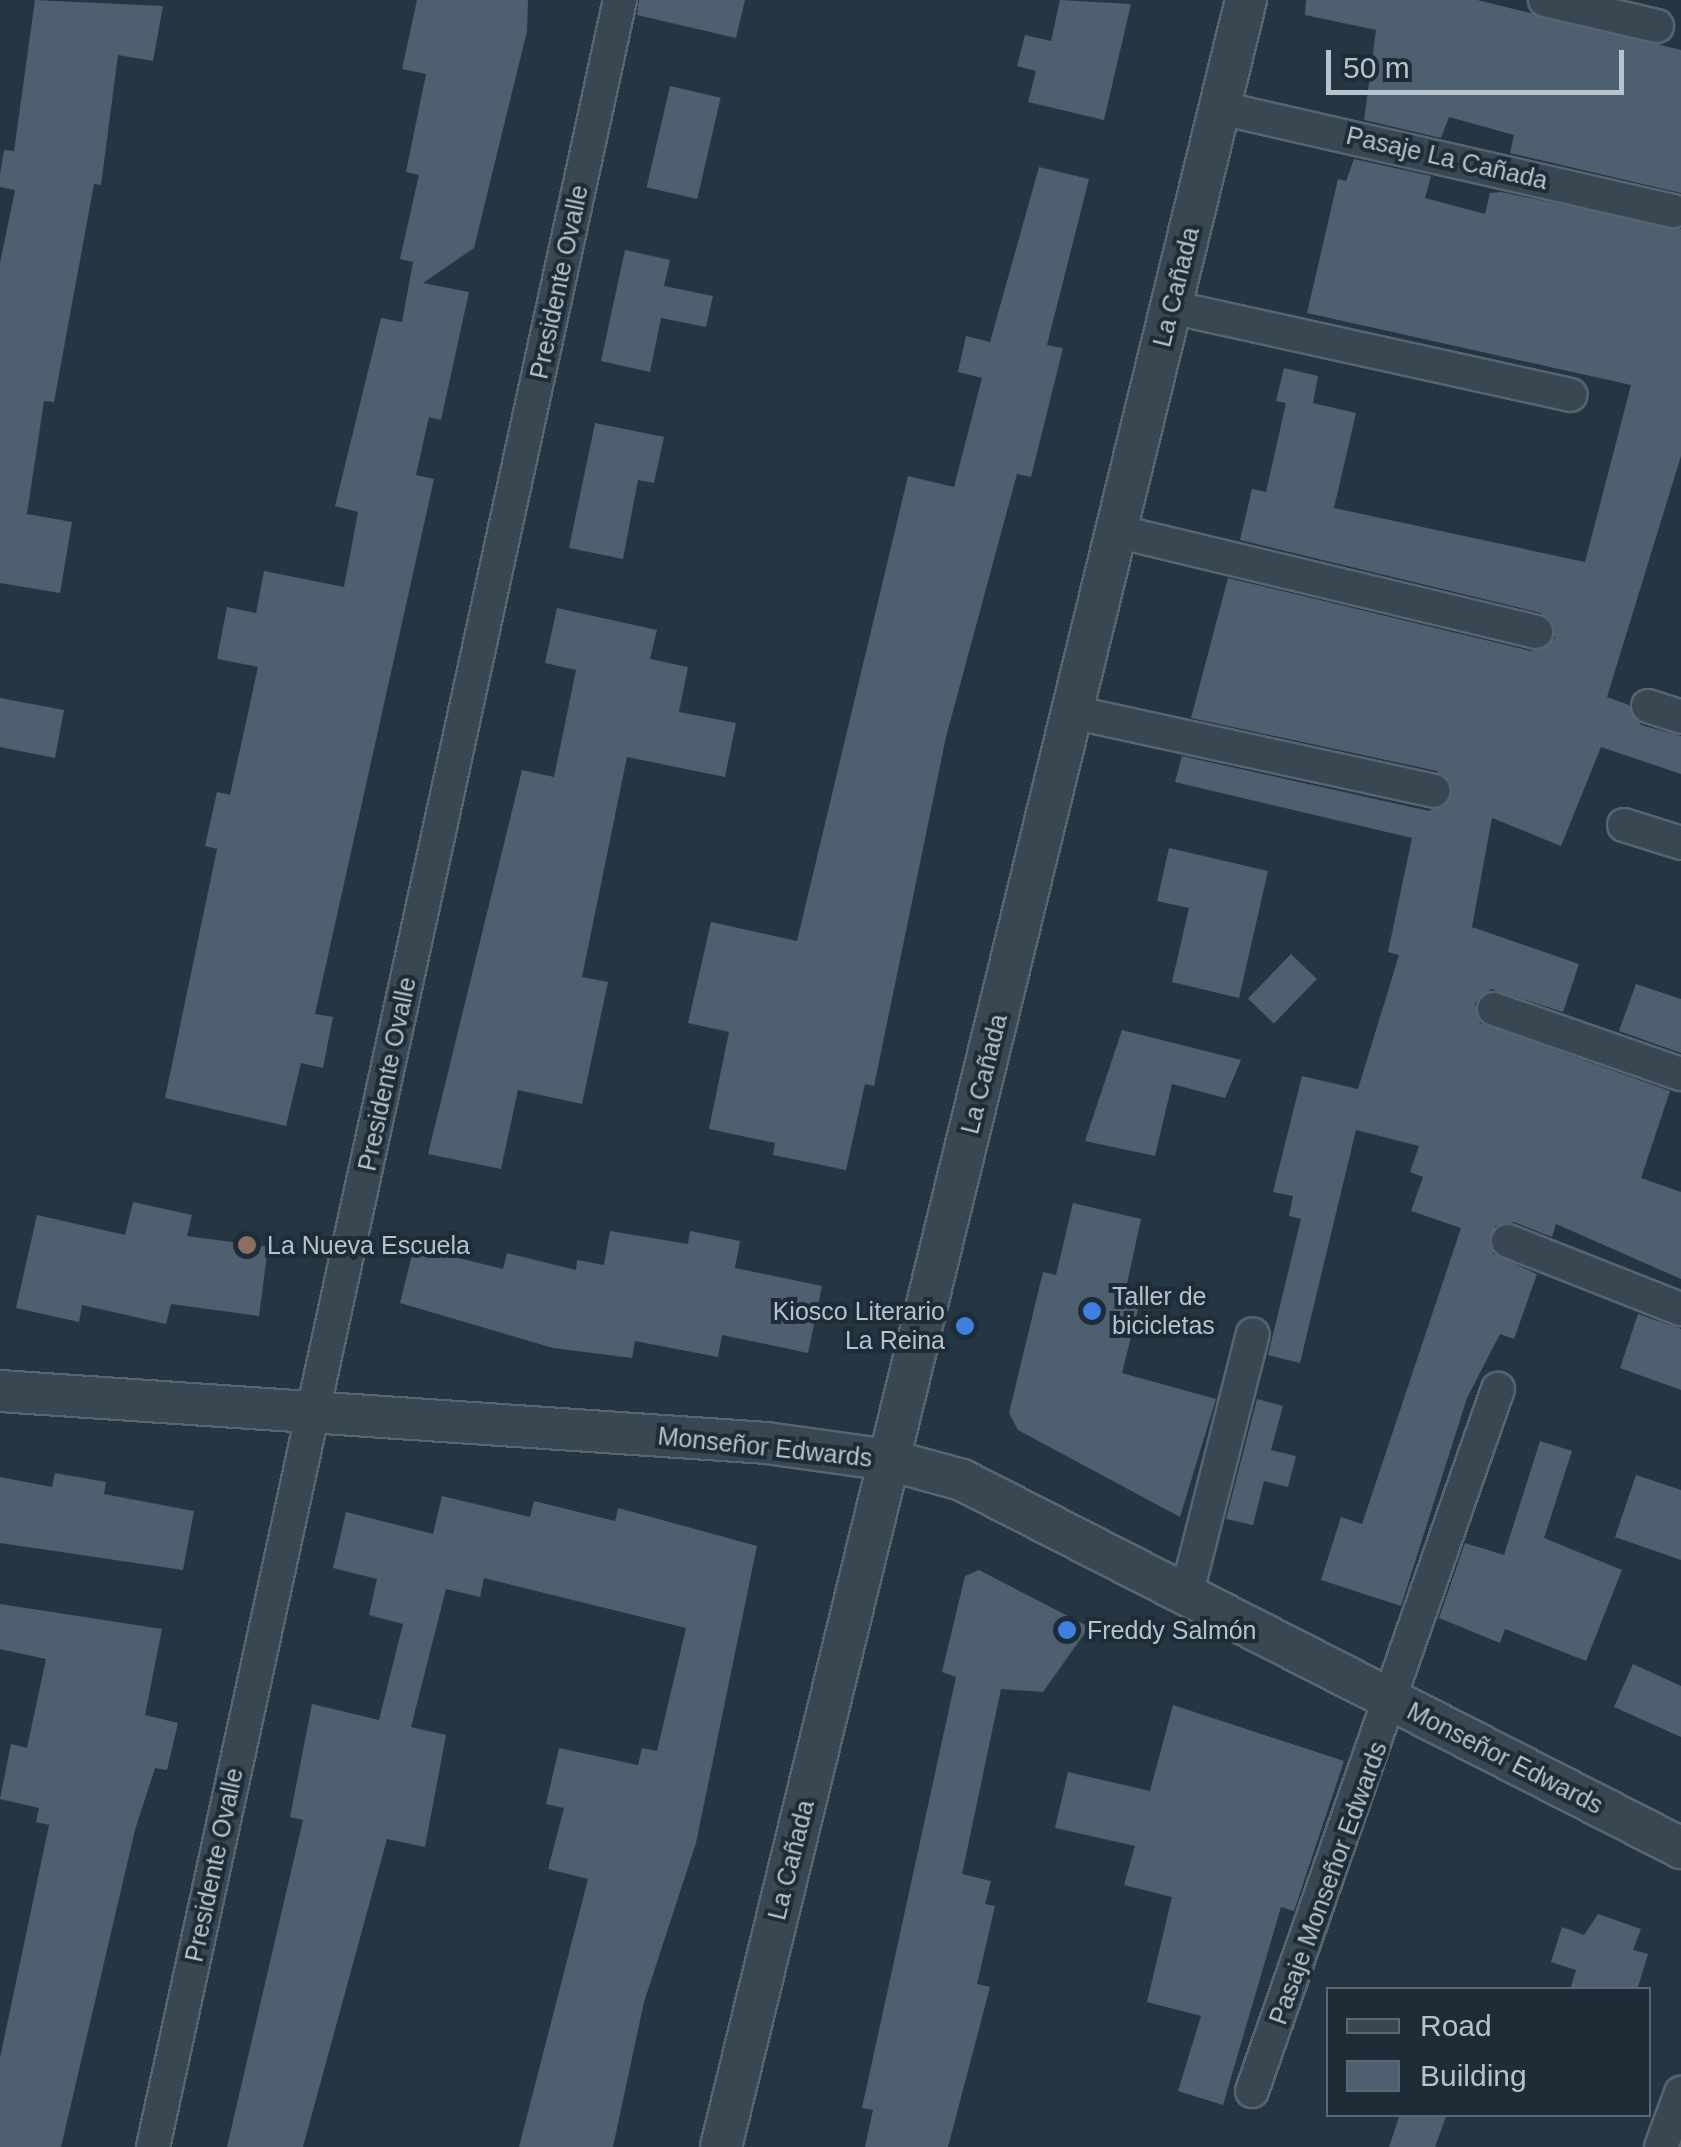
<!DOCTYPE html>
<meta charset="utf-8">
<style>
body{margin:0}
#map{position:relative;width:1681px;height:2147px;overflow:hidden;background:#253643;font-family:Helvetica,sans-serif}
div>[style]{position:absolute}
.building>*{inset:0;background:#4e5f6f;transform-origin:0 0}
.roads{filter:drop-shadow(2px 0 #586570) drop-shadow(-2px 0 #586570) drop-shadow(0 2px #586570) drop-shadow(0 -2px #586570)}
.minor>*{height:32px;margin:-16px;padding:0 16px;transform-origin:16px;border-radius:16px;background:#394753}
.tertiary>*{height:40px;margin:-20px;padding:0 20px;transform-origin:20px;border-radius:20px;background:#394753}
.dots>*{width:28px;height:28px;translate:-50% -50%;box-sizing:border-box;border:5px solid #1e2c38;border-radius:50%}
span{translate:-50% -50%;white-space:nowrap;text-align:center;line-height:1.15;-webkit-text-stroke:8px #1e2c38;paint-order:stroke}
.street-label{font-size:25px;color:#b7c2cd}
.poi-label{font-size:25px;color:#b7c2cd}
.left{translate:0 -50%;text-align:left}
.right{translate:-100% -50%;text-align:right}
.legend{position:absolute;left:1326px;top:1987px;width:325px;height:130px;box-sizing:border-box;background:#1e2c38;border:2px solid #5b6874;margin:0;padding:12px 18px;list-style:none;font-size:30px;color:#b7c2cd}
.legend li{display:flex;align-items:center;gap:20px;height:50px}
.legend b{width:50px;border:2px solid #5b6874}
.scale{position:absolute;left:1326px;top:50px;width:298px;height:45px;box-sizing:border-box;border:5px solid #b7c2cd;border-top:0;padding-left:12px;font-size:30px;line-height:35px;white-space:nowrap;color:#b7c2cd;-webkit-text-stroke:8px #1e2c38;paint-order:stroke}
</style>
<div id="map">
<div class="building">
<i style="clip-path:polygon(35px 0,163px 6px,153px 61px,118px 55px,101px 185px,94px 184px,54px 402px,44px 401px,27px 514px,72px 522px,60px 593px,0 583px,0 263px,15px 190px,0 187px,0 174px,4px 150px,14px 151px)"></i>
<i style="clip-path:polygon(417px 0,528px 0,527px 31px,474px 248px,423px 283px,469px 292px,441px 420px,429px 417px,416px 475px,434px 479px,315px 1014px,333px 1017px,323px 1068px,301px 1063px,286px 1126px,165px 1098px,217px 849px,205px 846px,217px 792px,230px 795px,258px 667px,217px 659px,227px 607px,256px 613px,264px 571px,344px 587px,358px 512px,335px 506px,381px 318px,402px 322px,413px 262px,400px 259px,419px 175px,406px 172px,426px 74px,402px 69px)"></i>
<i style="clip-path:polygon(639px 0,745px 0,736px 38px,637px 15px)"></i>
<i style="clip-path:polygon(1060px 0,1131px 4px,1104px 120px,1028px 102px,1036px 71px,1017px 66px,1025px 35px,1051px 41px)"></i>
<i style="clip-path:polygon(1306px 0,1477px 0,1681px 50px,1681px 193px,1510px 153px,1514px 135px,1449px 117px,1441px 138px,1364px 120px,1376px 30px,1305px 15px)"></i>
<i style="left:670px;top:86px;width:52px;height:104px;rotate:13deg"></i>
<i style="clip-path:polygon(1354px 159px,1431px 176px,1425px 198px,1485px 214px,1490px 193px,1501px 192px,1681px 229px,1681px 456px,1607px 697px,1629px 705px,1641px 725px,1681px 736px,1681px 774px,1601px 747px,1561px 846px,1492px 818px,1472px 927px,1579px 964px,1563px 1012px,1491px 989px,1475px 1003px,1480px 1023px,1670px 1091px,1641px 1178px,1681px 1192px,1681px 1279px,1556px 1224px,1552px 1237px,1514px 1222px,1495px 1226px,1493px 1254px,1537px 1274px,1514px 1339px,1500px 1334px,1467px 1398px,1401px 1606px,1321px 1580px,1341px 1517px,1362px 1524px,1461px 1228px,1411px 1211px,1423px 1177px,1410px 1172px,1419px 1146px,1356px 1130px,1300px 1363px,1268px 1355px,1301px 1219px,1289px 1216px,1293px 1196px,1273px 1192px,1302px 1076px,1358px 1089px,1399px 955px,1388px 952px,1412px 838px,1175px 782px,1182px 756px,1429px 811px,1452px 796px,1437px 771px,1191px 718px,1228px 578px,1531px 651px,1555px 638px,1541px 613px,1240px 540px,1252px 489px,1266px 492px,1286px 403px,1276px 401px,1284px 368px,1318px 376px,1313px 403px,1356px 413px,1334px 508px,1585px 562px,1631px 385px,1307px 313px,1338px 179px,1346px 181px)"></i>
<i style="clip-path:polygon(1039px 167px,1089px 179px,1047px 345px,1063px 348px,1031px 477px,1017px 474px,946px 737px,874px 1086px,865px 1084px,846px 1170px,773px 1155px,775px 1143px,709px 1129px,729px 1032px,688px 1023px,711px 922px,797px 941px,908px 476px,954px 487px,982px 378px,958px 372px,966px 336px,990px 342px)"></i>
<i style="clip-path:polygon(625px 250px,670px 260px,664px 286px,713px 296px,706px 327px,661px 318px,650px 372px,601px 361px)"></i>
<i style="clip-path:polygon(595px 423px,664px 437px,654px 483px,638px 480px,623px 559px,569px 548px)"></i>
<i style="clip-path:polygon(557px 608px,657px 630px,650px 659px,688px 667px,679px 712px,736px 723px,725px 777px,627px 757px,582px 977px,608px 982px,582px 1104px,518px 1090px,501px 1169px,428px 1154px,522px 770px,554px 777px,576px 670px,545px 663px)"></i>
<i style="clip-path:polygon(0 698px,64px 710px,55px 758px,0 747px)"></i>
<i style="clip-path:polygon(1169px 848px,1268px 871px,1239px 998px,1172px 982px,1189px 908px,1157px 901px)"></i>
<i style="left:1291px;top:954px;width:36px;height:62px;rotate:44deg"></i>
<i style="clip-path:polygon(1636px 984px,1681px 999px,1681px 1053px,1619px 1031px)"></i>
<i style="clip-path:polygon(1122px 1030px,1241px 1060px,1225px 1098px,1172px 1084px,1155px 1156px,1085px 1141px)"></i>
<i style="clip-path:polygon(133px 1202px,192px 1215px,187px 1236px,268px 1247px,259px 1316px,171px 1304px,166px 1324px,82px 1305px,79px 1322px,16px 1308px,37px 1215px,125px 1235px)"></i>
<i style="clip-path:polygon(1073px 1203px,1141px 1219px,1125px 1293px,1141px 1297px,1122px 1373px,1216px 1399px,1180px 1517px,1018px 1430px,1009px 1413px,1043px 1272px,1056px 1275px)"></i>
<i style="clip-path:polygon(610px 1231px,688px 1244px,690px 1231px,740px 1241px,735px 1268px,822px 1286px,808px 1353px,722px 1335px,718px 1357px,635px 1341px,632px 1358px,553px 1348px,400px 1303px,414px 1247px,503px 1269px,507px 1253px,576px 1270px,577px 1260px,604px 1265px)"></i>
<i style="clip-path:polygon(1638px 1314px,1681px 1329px,1681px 1390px,1620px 1368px)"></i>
<i style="clip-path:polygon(1257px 1399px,1283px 1406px,1271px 1450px,1296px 1456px,1288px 1487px,1264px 1481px,1253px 1525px,1226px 1519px)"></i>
<i style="clip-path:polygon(1540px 1441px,1572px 1451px,1544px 1538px,1622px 1570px,1586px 1661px,1505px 1629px,1500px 1643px,1439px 1618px,1465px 1543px,1504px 1555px)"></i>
<i style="clip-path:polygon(55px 1473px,106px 1482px,104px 1494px,194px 1511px,183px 1570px,0 1543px,0 1477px,52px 1487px)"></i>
<i style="clip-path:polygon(1636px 1475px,1681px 1490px,1681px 1560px,1615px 1537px)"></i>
<i style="clip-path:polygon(442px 1496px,530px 1517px,534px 1501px,615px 1521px,618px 1508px,757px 1546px,696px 1843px,644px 2002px,613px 2147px,519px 2147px,588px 1879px,548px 1869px,564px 1808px,546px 1804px,559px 1748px,638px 1765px,642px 1748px,657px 1751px,686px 1628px,484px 1578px,480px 1597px,446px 1589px,411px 1727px,446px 1735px,425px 1847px,387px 1839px,303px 2147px,227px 2147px,303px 1820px,290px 1817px,312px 1704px,379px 1720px,403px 1624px,369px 1615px,377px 1579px,333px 1568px,346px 1512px,433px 1534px)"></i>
<i style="clip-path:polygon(979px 1570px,1089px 1627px,1043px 1692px,1001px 1689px,962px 1874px,991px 1881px,985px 1904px,995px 1906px,977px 1984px,990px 1987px,948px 2147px,865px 2147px,873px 2110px,862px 2108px,956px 1677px,942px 1672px,965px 1576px)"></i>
<i style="clip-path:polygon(0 1604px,162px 1629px,145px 1715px,178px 1723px,167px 1770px,155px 1768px,135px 1830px,61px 2147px,0 2147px,0 2058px,49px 1825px,36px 1822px,39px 1808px,0 1799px,11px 1744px,27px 1748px,46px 1659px,0 1649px)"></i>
<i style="clip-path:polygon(1633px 1664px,1681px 1686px,1681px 1737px,1614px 1707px)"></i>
<i style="clip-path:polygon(1173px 1705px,1344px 1761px,1294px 1911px,1281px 1907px,1223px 2105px,1178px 2091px,1201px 2016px,1147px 2002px,1172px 1897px,1124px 1885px,1135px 1846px,1055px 1828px,1068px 1772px,1150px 1791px)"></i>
<i style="clip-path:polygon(1598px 1914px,1641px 1929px,1633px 1950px,1648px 1954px,1637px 1990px,1570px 1990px,1576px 1970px,1551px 1962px,1562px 1927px,1584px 1935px)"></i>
<i style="clip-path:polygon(1400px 2114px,1447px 2114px,1435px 2147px,1389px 2147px)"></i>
</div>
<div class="roads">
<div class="minor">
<i style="left:1545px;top:0;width:115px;rotate:13.1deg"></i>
<i style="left:1220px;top:108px;width:465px;rotate:12.8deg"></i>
<i style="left:1171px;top:307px;width:409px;rotate:12.4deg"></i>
<i style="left:1116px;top:531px;width:432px;rotate:13.5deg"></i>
<i style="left:1648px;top:706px;width:35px;rotate:18deg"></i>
<i style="left:1072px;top:712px;width:370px;rotate:12.3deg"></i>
<i style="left:1624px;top:825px;width:60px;rotate:17.5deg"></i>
<i style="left:1494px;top:1009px;width:198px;rotate:19.2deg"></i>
<i style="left:1508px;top:1241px;width:186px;rotate:21.5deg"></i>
<i style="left:1186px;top:1596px;width:270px;rotate:-75.7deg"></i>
<i style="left:1252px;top:2091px;width:744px;rotate:-70.69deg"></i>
<i style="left:153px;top:2147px;width:2197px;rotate:-77.73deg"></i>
<i style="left:1661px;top:2147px;width:58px;rotate:-69.7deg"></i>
</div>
<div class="tertiary">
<i style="left:0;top:1391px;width:768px;rotate:3.88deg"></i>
<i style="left:766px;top:1443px;width:124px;rotate:7.9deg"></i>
<i style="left:889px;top:1460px;width:76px;rotate:15.3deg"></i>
<i style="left:962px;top:1480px;width:808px;rotate:27.1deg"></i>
<i style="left:721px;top:2147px;width:2210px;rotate:-76.26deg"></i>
</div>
</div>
<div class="dots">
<i style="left:247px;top:1245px;background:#8d6e63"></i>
<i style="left:1092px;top:1311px;background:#3f7fe0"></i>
<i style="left:965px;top:1326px;background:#3f7fe0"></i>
<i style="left:1067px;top:1630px;background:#3f7fe0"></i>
</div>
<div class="street-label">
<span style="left:1447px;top:158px;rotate:13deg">Pasaje La Cañada</span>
<span style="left:559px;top:282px;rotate:-78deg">Presidente Ovalle</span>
<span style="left:1176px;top:287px;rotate:-76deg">La Cañada</span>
<span style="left:387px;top:1074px;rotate:-78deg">Presidente Ovalle</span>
<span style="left:984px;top:1074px;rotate:-76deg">La Cañada</span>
<span style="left:765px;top:1447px;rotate:6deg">Monseñor Edwards</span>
<span style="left:1505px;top:1758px;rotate:27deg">Monseñor Edwards</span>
<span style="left:791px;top:1860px;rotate:-76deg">La Cañada</span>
<span style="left:214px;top:1865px;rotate:-78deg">Presidente Ovalle</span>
<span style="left:1328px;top:1883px;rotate:-70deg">Pasaje Monseñor Edwards</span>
</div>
<div class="poi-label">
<span class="left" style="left:267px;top:1245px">La Nueva Escuela</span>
<span class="left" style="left:1112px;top:1311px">Taller de<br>bicicletas</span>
<span class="right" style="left:945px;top:1326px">Kiosco Literario<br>La Reina</span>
<span class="left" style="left:1087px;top:1630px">Freddy Salmón</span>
</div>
<ul class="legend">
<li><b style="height:12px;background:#394753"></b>Road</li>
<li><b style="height:28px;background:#4e5f6f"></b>Building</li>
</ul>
<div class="scale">50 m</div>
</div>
